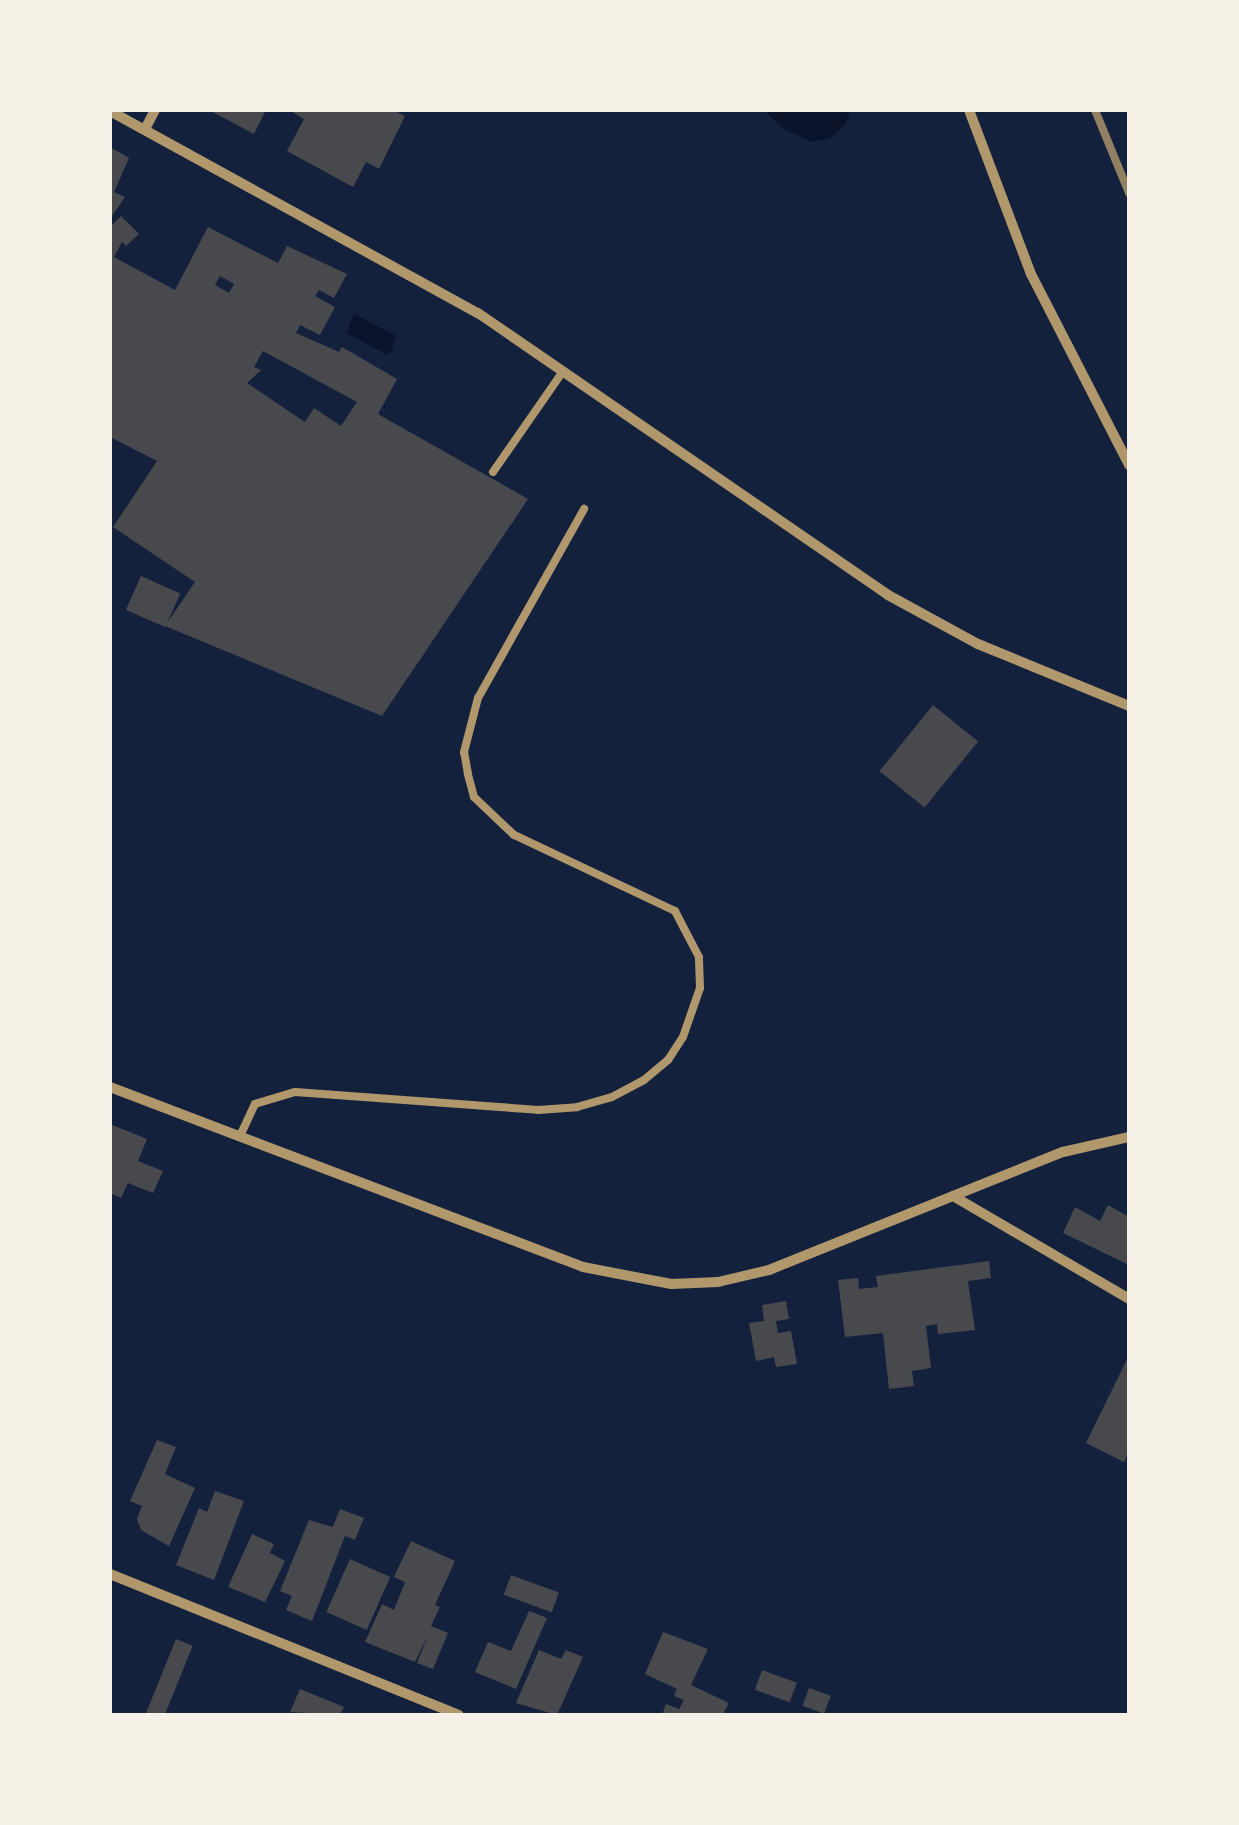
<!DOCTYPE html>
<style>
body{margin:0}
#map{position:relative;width:1239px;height:1825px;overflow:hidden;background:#14213d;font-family:Arial,sans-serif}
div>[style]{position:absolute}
.water>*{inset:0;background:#0b132b}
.building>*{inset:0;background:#48494c;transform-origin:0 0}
.service>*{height:8px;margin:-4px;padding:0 4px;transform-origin:4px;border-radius:4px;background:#b1986c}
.minor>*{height:10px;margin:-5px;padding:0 5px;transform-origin:5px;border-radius:5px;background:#b1986c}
.rail>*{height:8px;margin:-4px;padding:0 4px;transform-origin:4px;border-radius:4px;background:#918062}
span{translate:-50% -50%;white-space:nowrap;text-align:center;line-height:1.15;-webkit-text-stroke:9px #f6f1e7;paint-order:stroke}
.frame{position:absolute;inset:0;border:112px solid #f6f1e7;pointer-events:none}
</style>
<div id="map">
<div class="water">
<i style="clip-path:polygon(764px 110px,850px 110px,846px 124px,830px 138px,812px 142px,785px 130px)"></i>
<i style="clip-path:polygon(354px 314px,396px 336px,391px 352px,385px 354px,347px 333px)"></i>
</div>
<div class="building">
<i style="clip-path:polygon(209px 110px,266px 110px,254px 134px)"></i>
<i style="clip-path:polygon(289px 110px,393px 110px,405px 116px,379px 169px,366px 162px,353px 187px,287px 151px,304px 119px)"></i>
<i style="clip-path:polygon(110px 147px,129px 158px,114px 192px,125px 197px,110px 219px)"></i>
<i style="clip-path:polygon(evenodd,121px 216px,139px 234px,126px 246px,122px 242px,114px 257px,175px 290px,208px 227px,278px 263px,287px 246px,347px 274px,334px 298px,319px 290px,315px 296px,335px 307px,320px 335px,300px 325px,296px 333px,339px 352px,342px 347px,397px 379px,378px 414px,528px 499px,382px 716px,165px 626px,195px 582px,113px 527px,157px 461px,110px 437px,110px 227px,121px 216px,220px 276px,234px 284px,229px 293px,215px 285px,220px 276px,121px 216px,263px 351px,357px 402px,341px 426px,314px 408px,305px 422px,247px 383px,261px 370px,254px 367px,263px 351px)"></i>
<i style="left:141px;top:576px;width:43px;height:37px;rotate:24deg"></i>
<i style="left:933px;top:705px;width:58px;height:85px;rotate:39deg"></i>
<i style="clip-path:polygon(110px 1124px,147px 1139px,138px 1161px,163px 1171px,153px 1193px,128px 1183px,121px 1198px,110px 1193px)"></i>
<i style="clip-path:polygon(1108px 1205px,1129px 1217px,1129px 1265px,1063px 1233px,1075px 1207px,1100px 1221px)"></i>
<i style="clip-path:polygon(989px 1261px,991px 1278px,968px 1281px,975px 1330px,938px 1334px,937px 1324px,926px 1326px,931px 1368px,912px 1371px,914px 1386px,889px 1389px,883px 1333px,845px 1337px,838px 1280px,858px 1278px,859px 1289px,878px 1287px,876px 1276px)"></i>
<i style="clip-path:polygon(786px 1301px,789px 1319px,776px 1321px,778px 1333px,791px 1331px,797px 1364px,776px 1367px,774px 1357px,756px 1361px,749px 1323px,764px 1321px,762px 1305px)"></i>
<i style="clip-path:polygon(1129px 1355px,1129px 1450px,1124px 1462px,1086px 1443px)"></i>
<i style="clip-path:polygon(157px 1440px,176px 1447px,165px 1474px,195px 1488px,169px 1546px,141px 1530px,137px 1519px,142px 1506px,130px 1501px)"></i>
<i style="clip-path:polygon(215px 1491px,244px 1501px,214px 1580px,176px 1565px,199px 1508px,207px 1512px)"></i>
<i style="clip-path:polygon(340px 1509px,364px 1518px,355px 1540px,345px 1536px,312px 1621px,286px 1610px,292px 1596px,280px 1591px,309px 1520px,333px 1527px)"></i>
<i style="clip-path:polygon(252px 1534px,274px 1544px,270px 1553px,285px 1561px,265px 1602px,228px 1587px)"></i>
<i style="clip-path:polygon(411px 1541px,455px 1561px,435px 1605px,440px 1607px,431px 1626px,448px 1633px,433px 1669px,417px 1663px,428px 1635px,415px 1662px,365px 1642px,382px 1604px,394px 1610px,405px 1582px,394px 1577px)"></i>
<i style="left:350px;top:1559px;width:44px;height:58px;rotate:24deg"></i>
<i style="left:511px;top:1575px;width:51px;height:21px;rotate:20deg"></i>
<i style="clip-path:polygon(529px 1611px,547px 1618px,516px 1689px,475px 1672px,488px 1642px,511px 1651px)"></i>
<i style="clip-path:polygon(663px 1632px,708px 1649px,691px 1685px,729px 1703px,724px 1712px,729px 1715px,662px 1715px,666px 1704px,679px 1709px,684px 1700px,674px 1696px,677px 1689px,645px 1674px)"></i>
<i style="left:176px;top:1639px;width:18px;height:82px;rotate:22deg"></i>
<i style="clip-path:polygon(539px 1650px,561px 1659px,566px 1650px,583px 1657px,557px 1715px,516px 1703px)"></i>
<i style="left:762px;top:1670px;width:37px;height:21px;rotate:20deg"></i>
<i style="left:809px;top:1688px;width:23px;height:19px;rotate:20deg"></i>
<i style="clip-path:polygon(300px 1689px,344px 1707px,340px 1715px,290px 1712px)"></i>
</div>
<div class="service">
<i style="left:493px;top:472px;width:119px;rotate:-55.2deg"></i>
<i style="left:240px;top:1136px;width:35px;rotate:-65deg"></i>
<i style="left:255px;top:1104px;width:42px;rotate:-16.7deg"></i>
<i style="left:295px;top:1092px;width:244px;rotate:4.2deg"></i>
<i style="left:538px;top:1110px;width:39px;rotate:-4deg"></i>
<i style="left:577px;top:1107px;width:36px;rotate:-16deg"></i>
<i style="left:612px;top:1097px;width:36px;rotate:-28deg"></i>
<i style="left:644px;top:1080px;width:31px;rotate:-40deg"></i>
<i style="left:668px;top:1060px;width:27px;rotate:-57deg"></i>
<i style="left:683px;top:1037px;width:52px;rotate:-70.9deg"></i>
<i style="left:700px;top:988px;width:31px;rotate:-92deg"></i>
<i style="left:699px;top:957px;width:52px;rotate:-117.6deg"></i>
<i style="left:675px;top:911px;width:178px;rotate:-154.7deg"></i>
<i style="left:514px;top:835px;width:55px;rotate:-136.5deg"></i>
<i style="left:474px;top:797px;width:24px;rotate:-105deg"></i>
<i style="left:468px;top:774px;width:22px;rotate:-100deg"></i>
<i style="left:464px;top:752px;width:56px;rotate:-75.5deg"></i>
<i style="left:478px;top:698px;width:217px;rotate:-60.7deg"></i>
</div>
<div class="minor">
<i style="left:969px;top:110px;width:175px;rotate:69.3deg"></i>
<i style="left:1031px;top:274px;width:215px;rotate:62.8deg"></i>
<i style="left:110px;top:111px;width:420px;rotate:28.8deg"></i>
<i style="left:478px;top:313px;width:498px;rotate:34.5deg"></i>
<i style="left:888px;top:595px;width:102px;rotate:28.6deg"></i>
<i style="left:978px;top:644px;width:163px;rotate:22.3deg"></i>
<i style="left:145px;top:129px;width:21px;rotate:-62deg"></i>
<i style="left:110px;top:1087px;width:506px;rotate:20.83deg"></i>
<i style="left:583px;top:1267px;width:90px;rotate:10.9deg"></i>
<i style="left:671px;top:1284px;width:47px;rotate:-2.4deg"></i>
<i style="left:718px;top:1282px;width:52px;rotate:-13.2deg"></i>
<i style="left:769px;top:1270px;width:317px;rotate:-21.9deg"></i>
<i style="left:1063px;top:1152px;width:68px;rotate:-12.8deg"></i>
<i style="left:953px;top:1196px;width:204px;rotate:30.3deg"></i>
<i style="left:110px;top:1574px;width:376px;rotate:22deg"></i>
</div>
<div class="rail">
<i style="left:1095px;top:110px;width:90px;rotate:67.7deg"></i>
</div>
<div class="frame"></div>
</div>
